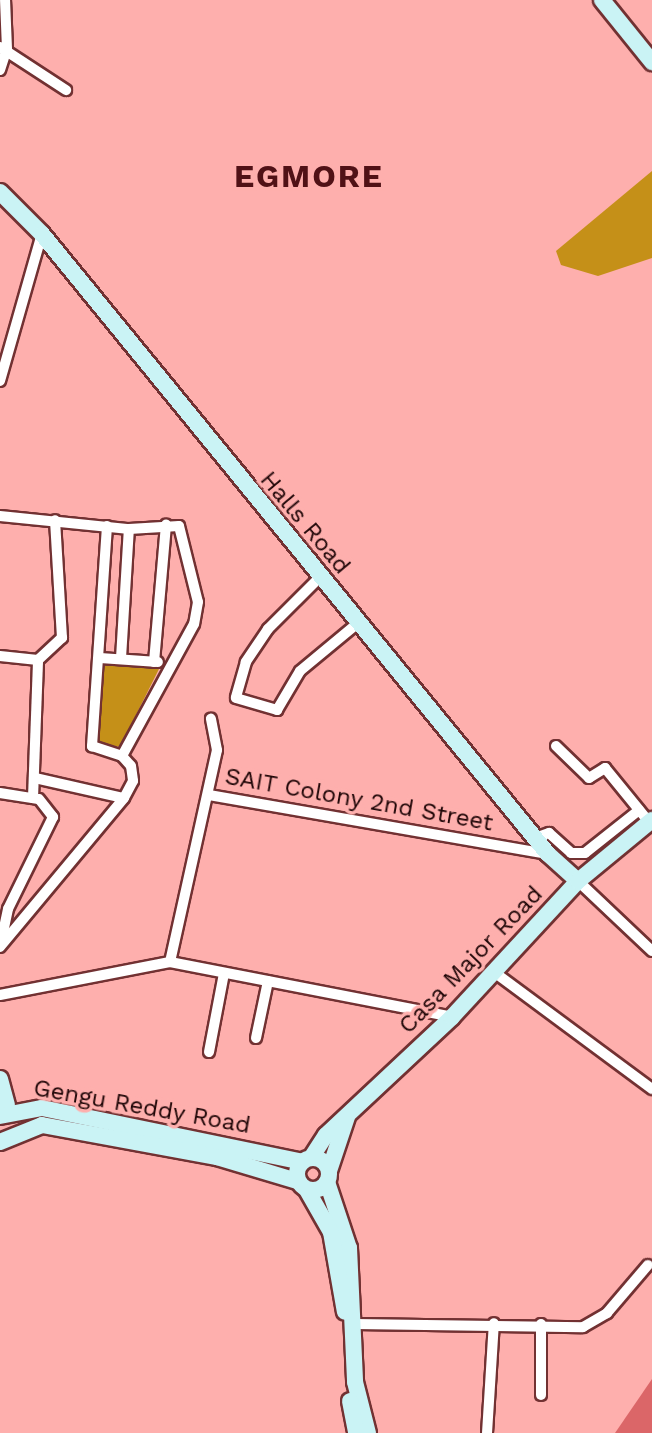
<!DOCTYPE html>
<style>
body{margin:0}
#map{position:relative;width:652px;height:1433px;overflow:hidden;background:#feafad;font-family:"Work Sans",sans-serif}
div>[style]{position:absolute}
.green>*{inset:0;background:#c59018}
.water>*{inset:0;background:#db6668}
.roads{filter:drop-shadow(2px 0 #723132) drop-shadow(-2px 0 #723132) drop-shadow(0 2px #723132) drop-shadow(0 -2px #723132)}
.minor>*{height:10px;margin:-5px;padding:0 5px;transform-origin:5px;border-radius:5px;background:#fff}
.secondary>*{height:16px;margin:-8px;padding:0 8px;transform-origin:8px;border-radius:8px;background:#caf3f5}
.secondary>.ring{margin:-8px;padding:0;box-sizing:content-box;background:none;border:16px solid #caf3f5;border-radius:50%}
span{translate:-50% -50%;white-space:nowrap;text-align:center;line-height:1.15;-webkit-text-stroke:7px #feafad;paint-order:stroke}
.street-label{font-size:24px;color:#1e0506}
.district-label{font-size:32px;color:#501116;font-weight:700;letter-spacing:2px}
</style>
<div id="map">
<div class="green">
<i style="clip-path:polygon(652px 171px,652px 258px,598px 276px,561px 265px,556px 251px)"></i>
<i style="clip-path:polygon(101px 659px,162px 663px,120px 747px,93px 742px)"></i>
</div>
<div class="water">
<i style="clip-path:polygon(652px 1379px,652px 1433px,615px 1433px)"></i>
</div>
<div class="roads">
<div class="minor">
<i style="left:0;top:47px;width:79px;rotate:33.1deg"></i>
<i style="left:0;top:70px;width:22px;rotate:-72deg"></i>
<i style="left:7px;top:49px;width:49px;rotate:-92.3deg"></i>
<i style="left:0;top:381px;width:153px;rotate:-74.1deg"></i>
<i style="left:0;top:516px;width:130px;rotate:5.8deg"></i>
<i style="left:129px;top:529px;width:50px;rotate:-3.4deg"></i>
<i style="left:179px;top:526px;width:78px;rotate:76deg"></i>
<i style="left:198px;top:602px;width:22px;rotate:100deg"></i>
<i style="left:194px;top:624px;width:150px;rotate:118.6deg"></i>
<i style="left:122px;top:756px;width:13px;rotate:48deg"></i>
<i style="left:131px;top:766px;width:15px;rotate:82deg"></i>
<i style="left:133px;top:781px;width:19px;rotate:118deg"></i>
<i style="left:124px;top:798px;width:194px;rotate:129.8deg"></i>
<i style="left:107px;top:526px;width:221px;rotate:93.9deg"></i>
<i style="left:92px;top:746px;width:32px;rotate:18deg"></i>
<i style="left:320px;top:577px;width:74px;rotate:135deg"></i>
<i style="left:268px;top:629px;width:40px;rotate:124deg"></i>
<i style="left:246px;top:662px;width:37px;rotate:106deg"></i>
<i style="left:236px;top:698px;width:43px;rotate:16.3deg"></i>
<i style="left:277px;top:710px;width:45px;rotate:-59.5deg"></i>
<i style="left:300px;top:671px;width:75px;rotate:-39.6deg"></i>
<i style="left:0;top:656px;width:38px;rotate:6deg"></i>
<i style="left:38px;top:660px;width:33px;rotate:-43deg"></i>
<i style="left:62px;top:638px;width:118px;rotate:-93.4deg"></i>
<i style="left:100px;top:658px;width:58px;rotate:3.9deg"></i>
<i style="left:121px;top:658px;width:129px;rotate:-86.5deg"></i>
<i style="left:154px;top:662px;width:138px;rotate:-85deg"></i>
<i style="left:556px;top:746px;width:46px;rotate:44.1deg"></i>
<i style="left:589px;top:778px;width:19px;rotate:-32deg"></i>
<i style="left:605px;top:768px;width:70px;rotate:50.8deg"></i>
<i style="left:35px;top:778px;width:91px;rotate:12.7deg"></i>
<i style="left:0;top:793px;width:39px;rotate:9deg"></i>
<i style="left:39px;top:799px;width:23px;rotate:52deg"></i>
<i style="left:53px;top:817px;width:102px;rotate:116.1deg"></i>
<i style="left:8px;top:909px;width:29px;rotate:102deg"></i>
<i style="left:209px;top:795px;width:344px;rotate:9.9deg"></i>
<i style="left:33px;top:798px;width:138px;rotate:-87.9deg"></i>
<i style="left:535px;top:838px;width:15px;rotate:-20deg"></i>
<i style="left:549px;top:833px;width:30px;rotate:42deg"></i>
<i style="left:571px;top:853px;width:14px"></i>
<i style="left:585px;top:853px;width:69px;rotate:-38.5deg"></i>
<i style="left:578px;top:881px;width:102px;rotate:43.4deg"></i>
<i style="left:170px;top:962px;width:217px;rotate:-77.5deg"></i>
<i style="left:217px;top:750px;width:32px;rotate:-101deg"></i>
<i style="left:494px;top:972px;width:197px;rotate:36.5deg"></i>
<i style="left:0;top:995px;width:173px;rotate:-11deg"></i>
<i style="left:170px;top:962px;width:287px;rotate:11deg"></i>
<i style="left:256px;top:1038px;width:58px;rotate:-78.1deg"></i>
<i style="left:209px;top:1052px;width:80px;rotate:-79.2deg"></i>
<i style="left:355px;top:1324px;width:228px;rotate:0.8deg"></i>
<i style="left:583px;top:1327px;width:28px;rotate:-30deg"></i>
<i style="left:607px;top:1313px;width:63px;rotate:-49.5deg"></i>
<i style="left:541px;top:1395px;width:71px;rotate:-90deg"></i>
<i style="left:487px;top:1433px;width:110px;rotate:-86.4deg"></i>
</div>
<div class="secondary">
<i style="left:602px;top:0;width:80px;rotate:51.1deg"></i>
<i style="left:0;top:192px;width:59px;rotate:45deg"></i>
<i style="left:42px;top:234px;width:800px;rotate:50.78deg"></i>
<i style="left:548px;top:854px;width:40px;rotate:42deg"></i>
<i style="left:0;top:1079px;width:27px;rotate:75deg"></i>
<i style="left:0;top:1116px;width:43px;rotate:-10.8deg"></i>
<i style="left:42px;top:1108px;width:266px;rotate:11.7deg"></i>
<i style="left:0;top:1142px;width:45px;rotate:-22deg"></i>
<i style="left:42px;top:1125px;width:178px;rotate:10.4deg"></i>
<i style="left:217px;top:1157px;width:84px;rotate:16.7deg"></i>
<i class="ring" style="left:297px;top:1158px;width:16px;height:16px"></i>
<i style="left:311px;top:1158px;width:27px;rotate:-57deg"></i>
<i style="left:326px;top:1135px;width:173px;rotate:-43.1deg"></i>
<i style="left:452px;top:1017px;width:185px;rotate:-47.2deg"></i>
<i style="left:578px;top:881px;width:96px;rotate:-39.5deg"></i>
<i style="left:329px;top:1171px;width:57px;rotate:-71.6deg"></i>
<i style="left:327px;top:1182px;width:70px;rotate:71.6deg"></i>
<i style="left:349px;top:1248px;width:134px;rotate:87.4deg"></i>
<i style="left:355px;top:1382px;width:53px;rotate:75.7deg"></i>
<i style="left:307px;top:1190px;width:48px;rotate:60.3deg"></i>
<i style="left:331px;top:1232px;width:81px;rotate:80.1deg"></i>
<i style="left:350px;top:1401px;width:33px;rotate:79deg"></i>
</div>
</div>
<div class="street-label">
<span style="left:305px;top:523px;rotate:50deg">Halls Road</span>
<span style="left:359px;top:800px;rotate:10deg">SAIT Colony 2nd Street</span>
<span style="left:471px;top:960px;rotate:-46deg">Casa Major Road</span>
<span style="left:142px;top:1107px;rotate:10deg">Gengu Reddy Road</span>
</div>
<div class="district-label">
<span style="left:309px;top:176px">EGMORE</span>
</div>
</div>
